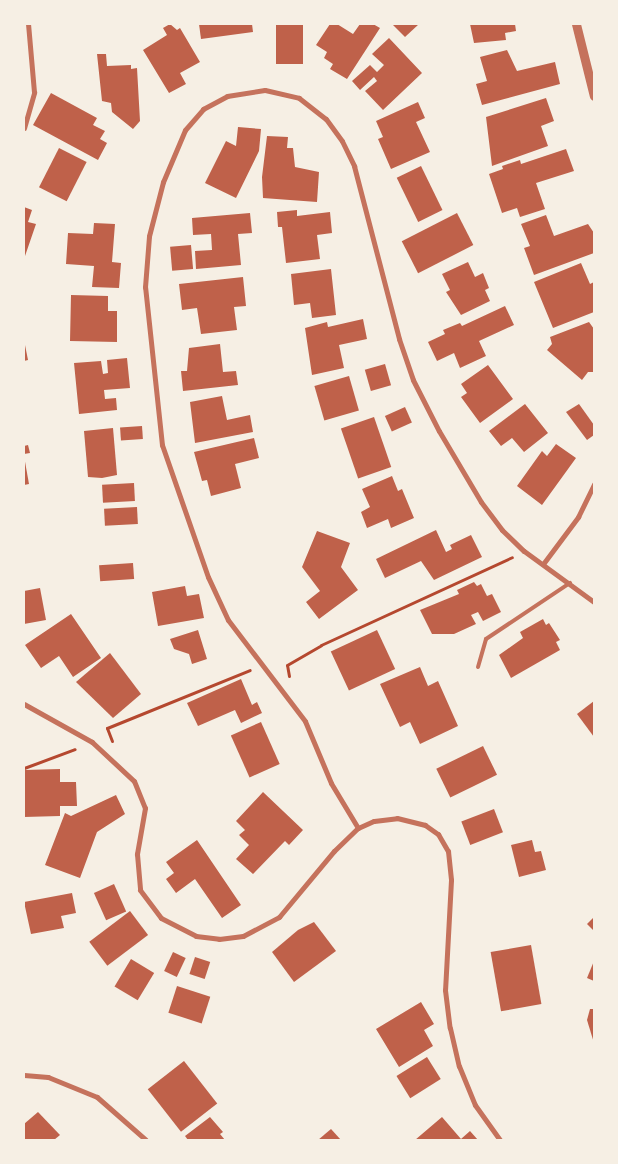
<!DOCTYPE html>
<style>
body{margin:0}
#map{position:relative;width:618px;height:1164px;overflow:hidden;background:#f6efe4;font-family:Montserrat,sans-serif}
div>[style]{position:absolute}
.building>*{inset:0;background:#bf614a;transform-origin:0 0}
.path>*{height:3px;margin:-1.5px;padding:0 1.5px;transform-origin:1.5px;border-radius:1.5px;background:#b5482f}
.service>*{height:4px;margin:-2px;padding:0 2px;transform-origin:2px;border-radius:2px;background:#c5725c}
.minor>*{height:5px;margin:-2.5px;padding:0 2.5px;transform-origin:2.5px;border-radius:2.5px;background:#c5725c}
.tertiary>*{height:9px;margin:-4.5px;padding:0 4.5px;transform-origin:4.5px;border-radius:4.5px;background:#c5725c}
span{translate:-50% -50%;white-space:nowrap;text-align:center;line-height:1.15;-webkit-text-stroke:5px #f6efe4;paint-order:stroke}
.frame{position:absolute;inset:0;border:25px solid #f6efe4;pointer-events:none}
</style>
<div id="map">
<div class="building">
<i style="clip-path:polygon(170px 24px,177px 30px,180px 28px,200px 62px,180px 73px,186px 84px,169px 93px,143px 50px,167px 35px,163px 28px)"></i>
<i style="clip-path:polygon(199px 24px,252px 24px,253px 32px,201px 39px)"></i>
<i style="left:276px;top:24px;width:27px;height:40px"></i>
<i style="clip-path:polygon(330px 24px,337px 24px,353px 34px,360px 24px,373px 24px,380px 28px,347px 79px,330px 69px,333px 64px,324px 58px,327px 52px,316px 45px)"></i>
<i style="clip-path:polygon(392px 24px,419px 24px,405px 37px)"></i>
<i style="clip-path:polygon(470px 24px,515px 24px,516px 31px,505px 33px,506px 40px,474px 43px)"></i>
<i style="clip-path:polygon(389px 38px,422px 73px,383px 110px,365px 91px,377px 81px,374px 77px,360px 90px,352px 81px,370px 65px,377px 72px,384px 65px,372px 54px)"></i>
<i style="clip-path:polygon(507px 50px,517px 71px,555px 62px,560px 84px,482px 105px,476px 84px,487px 81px,480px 57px)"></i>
<i style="clip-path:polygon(97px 54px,106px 54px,107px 66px,131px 65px,131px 69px,137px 68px,140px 121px,133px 129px,112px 112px,111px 103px,102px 101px)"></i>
<i style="clip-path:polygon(51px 93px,97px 118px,93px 125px,105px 131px,100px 139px,107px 143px,98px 160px,33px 125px)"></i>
<i style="clip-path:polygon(546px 98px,554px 121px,541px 126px,548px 146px,492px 166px,486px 117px)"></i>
<i style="clip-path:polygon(418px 102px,425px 118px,416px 122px,430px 152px,391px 169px,378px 139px,383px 137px,376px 121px)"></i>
<i style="clip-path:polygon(238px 127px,261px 129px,259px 151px,236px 198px,205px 183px,226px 141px,236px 146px)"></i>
<i style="clip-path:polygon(267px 136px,288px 137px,287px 148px,293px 148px,295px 167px,319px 172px,317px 202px,263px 198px,262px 177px)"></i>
<i style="left:59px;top:148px;width:31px;height:44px;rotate:27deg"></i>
<i style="clip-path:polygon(566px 149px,574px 171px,536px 183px,545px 209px,520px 217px,517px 208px,502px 213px,489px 174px,503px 169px,502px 166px,520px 160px,521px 164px)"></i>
<i style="left:421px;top:166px;width:49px;height:27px;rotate:64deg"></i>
<i style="clip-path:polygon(24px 207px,32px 210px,28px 222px,36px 224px,24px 259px)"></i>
<i style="clip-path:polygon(297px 210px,297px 216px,330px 212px,332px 233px,317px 235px,320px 259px,286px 263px,282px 227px,278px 227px,277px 212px)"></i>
<i style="clip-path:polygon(250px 213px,252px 233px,238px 234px,241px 265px,196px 269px,195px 251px,212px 250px,211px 234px,193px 235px,192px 218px)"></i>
<i style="left:457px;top:213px;width:36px;height:62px;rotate:63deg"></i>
<i style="clip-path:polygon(546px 215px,554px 236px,588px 224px,594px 233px,594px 253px,534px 275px,524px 248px,530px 246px,521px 224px)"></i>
<i style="clip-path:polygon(94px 223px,115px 224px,112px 262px,121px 263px,119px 288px,92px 287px,94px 266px,66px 264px,68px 233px,93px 234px)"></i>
<i style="left:191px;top:245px;width:24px;height:21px;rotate:85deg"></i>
<i style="clip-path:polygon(468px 262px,475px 277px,483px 273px,489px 288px,485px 290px,490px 301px,461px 315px,446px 292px,450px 290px,442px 274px)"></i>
<i style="clip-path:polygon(581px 263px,590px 284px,594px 282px,594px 312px,553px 328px,534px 282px)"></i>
<i style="clip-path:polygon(331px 269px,336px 315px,312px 318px,310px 303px,294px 305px,291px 274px)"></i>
<i style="clip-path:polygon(243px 277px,246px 306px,234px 307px,237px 330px,201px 334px,197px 308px,182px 310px,179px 284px)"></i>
<i style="clip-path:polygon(71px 295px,108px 296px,108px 311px,117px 311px,117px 342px,70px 341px)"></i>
<i style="clip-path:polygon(505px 306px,514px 325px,479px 341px,486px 356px,460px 368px,454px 353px,437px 361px,428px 342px,445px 334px,443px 330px,460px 323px,462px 326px)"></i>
<i style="clip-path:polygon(363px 319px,367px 339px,339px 345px,344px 368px,312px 375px,305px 328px,327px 322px,328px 327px)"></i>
<i style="clip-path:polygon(589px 322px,594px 329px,594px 372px,588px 372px,582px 380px,547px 350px,552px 344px,550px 337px)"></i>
<i style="clip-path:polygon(24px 340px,28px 360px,24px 361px)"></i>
<i style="clip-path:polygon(220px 344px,223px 372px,236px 371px,238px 385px,183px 391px,181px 371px,187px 371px,189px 348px)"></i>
<i style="clip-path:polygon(127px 358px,130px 388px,104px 390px,105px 399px,116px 398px,117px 410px,79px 414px,74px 363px,101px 361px,103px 374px,108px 373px,107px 360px)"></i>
<i style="left:385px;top:364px;width:22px;height:21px;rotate:74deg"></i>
<i style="clip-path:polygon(488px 365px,513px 399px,480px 423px,461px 397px,467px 393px,461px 384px)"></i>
<i style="left:349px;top:376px;width:36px;height:36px;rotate:74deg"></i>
<i style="clip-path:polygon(222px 396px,227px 420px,250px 415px,253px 432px,195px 443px,190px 402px)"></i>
<i style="clip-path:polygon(525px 404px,548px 433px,524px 452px,512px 438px,501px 446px,489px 431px)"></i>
<i style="clip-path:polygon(579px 404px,594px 425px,594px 435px,587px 440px,566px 412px)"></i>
<i style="left:405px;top:407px;width:17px;height:22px;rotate:66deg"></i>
<i style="left:374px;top:417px;width:53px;height:35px;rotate:71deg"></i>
<i style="left:142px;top:426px;width:13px;height:22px;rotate:86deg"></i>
<i style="clip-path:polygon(113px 428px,117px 475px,102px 478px,88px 477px,84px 431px)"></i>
<i style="clip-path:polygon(254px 438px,259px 458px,235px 464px,241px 488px,211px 496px,207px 480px,202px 481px,194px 452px)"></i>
<i style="clip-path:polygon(556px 444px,576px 458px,542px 505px,517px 486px,542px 451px,547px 456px)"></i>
<i style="clip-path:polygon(28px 445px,30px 453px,24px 454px,24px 446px)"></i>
<i style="clip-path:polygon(24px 456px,29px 484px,24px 485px)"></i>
<i style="clip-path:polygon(392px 476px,398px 491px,402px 489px,414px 518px,391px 528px,388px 519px,367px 528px,361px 512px,370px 507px,362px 489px)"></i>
<i style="left:134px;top:483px;width:18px;height:32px;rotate:87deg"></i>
<i style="left:137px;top:507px;width:17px;height:33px;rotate:87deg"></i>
<i style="clip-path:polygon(436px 530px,446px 552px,452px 549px,450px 545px,471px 535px,482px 557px,434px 580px,421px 561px,385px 578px,376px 559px)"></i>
<i style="clip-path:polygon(317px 531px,350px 543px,341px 567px,358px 590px,319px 619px,306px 602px,320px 591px,302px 567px)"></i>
<i style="left:133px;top:563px;width:16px;height:34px;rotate:86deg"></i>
<i style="clip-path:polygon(474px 582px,477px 586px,481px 584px,487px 596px,492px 594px,501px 612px,483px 621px,478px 612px,471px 615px,476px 624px,454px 634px,432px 634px,420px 610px,459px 594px,457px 590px)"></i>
<i style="clip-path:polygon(185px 586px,187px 596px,199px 594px,204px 618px,158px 626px,152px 592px)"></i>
<i style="clip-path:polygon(40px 588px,46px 620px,24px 624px,24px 591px)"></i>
<i style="clip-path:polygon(71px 614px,101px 658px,73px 677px,59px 656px,41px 668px,25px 645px)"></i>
<i style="clip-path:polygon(543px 619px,546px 625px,549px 623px,560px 640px,556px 642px,560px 650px,511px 678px,499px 655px,523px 638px,520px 632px)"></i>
<i style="clip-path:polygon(198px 630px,207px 659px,192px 664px,189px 654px,174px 649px,170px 639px)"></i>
<i style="left:377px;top:630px;width:43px;height:51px;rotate:65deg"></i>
<i style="clip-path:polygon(110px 653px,141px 694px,113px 718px,76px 682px)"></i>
<i style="clip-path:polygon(420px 667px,428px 686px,438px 681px,458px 726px,420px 744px,410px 722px,400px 727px,380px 684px)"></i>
<i style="clip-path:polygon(241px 679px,252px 705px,257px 702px,262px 713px,241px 723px,235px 710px,198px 726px,187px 703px)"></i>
<i style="clip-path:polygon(594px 701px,594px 737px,577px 714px)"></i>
<i style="left:261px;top:722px;width:46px;height:33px;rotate:66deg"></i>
<i style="left:483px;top:746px;width:32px;height:52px;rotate:64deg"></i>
<i style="clip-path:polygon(60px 769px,60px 782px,76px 782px,77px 806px,60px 806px,60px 816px,24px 817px,24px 770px)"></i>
<i style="clip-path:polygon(263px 792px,303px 830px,289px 845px,285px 841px,253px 874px,236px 859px,249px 845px,239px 835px,245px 830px,236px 821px)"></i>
<i style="clip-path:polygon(116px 795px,125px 814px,97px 832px,80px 878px,45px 865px,65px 813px,71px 816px)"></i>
<i style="left:494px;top:809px;width:25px;height:35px;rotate:69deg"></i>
<i style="clip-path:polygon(197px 840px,241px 905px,222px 918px,195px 879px,176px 893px,166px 879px,174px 873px,166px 862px)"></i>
<i style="clip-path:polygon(532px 840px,535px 852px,541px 851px,546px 870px,519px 877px,511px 845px)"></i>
<i style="left:114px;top:884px;width:30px;height:22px;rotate:66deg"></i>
<i style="clip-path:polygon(72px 893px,76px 913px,61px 916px,64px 928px,31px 934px,24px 902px)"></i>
<i style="left:130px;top:911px;width:30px;height:51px;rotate:53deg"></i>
<i style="clip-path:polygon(594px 917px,594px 931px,587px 924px)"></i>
<i style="clip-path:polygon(314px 922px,336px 951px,294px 982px,272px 952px,298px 930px)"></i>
<i style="left:531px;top:945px;width:60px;height:41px;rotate:80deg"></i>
<i style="left:173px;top:952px;width:14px;height:21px;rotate:25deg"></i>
<i style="left:195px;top:957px;width:16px;height:18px;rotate:18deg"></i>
<i style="left:131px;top:959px;width:27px;height:32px;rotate:31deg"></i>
<i style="clip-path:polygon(594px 961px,594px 981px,587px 978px)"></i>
<i style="left:177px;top:986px;width:35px;height:28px;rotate:18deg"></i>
<i style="clip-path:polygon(421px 1002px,434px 1024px,424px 1030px,433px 1046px,399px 1067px,376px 1029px)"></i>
<i style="clip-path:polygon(590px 1009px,594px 1009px,594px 1043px,587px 1020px)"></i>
<i style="left:427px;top:1057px;width:26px;height:36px;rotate:58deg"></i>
<i style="left:184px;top:1061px;width:54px;height:46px;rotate:52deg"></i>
<i style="clip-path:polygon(38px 1112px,60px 1135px,54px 1140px,24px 1140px,24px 1124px)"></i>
<i style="clip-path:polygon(210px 1117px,223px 1132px,220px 1134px,225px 1140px,188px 1140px,185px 1136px)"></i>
<i style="clip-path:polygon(442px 1117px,461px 1139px,470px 1131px,478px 1140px,415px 1140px)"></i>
<i style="clip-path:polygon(331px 1129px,341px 1140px,318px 1140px)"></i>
</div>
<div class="path">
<i style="left:289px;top:676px;width:11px;rotate:-100deg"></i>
<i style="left:287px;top:665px;width:39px;rotate:-30deg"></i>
<i style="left:321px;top:645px;width:210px;rotate:-24.7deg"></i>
<i style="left:112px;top:741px;width:14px;rotate:-111deg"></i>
<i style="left:107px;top:728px;width:154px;rotate:-22.1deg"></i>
<i style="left:24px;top:768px;width:54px;rotate:-20.4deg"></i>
</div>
<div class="service">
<i style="left:478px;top:667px;width:29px;rotate:-74deg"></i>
<i style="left:486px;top:639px;width:101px;rotate:-33.7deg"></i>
</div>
<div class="minor">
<i style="left:24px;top:128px;width:37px;rotate:-74deg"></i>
<i style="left:34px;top:92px;width:68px;rotate:-95deg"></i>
<i style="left:543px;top:564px;width:59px;rotate:-53.3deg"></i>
<i style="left:578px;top:517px;width:37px;rotate:-64deg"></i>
<i style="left:24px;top:704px;width:78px;rotate:29.2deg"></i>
<i style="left:92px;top:742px;width:57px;rotate:42.9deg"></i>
<i style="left:134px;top:781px;width:29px;rotate:68deg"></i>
<i style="left:145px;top:808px;width:47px;rotate:99.9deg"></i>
<i style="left:137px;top:854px;width:36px;rotate:85deg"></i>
<i style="left:140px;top:890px;width:35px;rotate:53deg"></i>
<i style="left:161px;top:918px;width:39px;rotate:27deg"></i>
<i style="left:196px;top:936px;width:23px;rotate:7deg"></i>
<i style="left:219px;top:939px;width:24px;rotate:-7deg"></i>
<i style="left:243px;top:936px;width:41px;rotate:-27.8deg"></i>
<i style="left:279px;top:917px;width:86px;rotate:-50.2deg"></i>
<i style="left:334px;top:851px;width:33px;rotate:-44deg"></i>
<i style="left:358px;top:828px;width:17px;rotate:-24deg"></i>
<i style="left:374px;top:821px;width:23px;rotate:-7deg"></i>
<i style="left:397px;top:818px;width:29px;rotate:14deg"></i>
<i style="left:425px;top:825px;width:16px;rotate:35deg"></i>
<i style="left:438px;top:834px;width:20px;rotate:60deg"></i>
<i style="left:448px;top:851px;width:29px;rotate:84deg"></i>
<i style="left:451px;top:880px;width:110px;rotate:93.1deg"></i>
<i style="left:445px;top:990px;width:38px;rotate:83deg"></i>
<i style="left:450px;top:1028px;width:39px;rotate:77deg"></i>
<i style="left:459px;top:1066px;width:42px;rotate:67.7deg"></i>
<i style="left:475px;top:1105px;width:43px;rotate:54.5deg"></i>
<i style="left:358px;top:828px;width:52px;rotate:-121deg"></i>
<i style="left:331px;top:783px;width:67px;rotate:-112.8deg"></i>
<i style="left:305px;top:721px;width:127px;rotate:-127.3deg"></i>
<i style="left:228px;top:620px;width:47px;rotate:-114.9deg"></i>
<i style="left:208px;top:577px;width:140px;rotate:-109.2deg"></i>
<i style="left:162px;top:445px;width:159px;rotate:-96.1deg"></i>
<i style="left:145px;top:287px;width:51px;rotate:-85.5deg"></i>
<i style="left:149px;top:236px;width:56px;rotate:-75.5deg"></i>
<i style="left:163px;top:182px;width:56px;rotate:-67.1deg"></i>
<i style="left:185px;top:130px;width:28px;rotate:-49deg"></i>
<i style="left:203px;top:109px;width:27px;rotate:-28deg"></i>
<i style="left:227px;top:96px;width:38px;rotate:-9deg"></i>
<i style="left:265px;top:90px;width:35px;rotate:13deg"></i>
<i style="left:299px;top:98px;width:34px;rotate:38deg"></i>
<i style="left:326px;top:119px;width:27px;rotate:54deg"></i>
<i style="left:342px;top:141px;width:28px;rotate:64deg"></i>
<i style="left:354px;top:166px;width:179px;rotate:75.4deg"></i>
<i style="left:399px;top:339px;width:43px;rotate:71.1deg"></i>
<i style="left:413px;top:380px;width:57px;rotate:63deg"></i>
<i style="left:439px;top:431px;width:82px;rotate:59.4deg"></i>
<i style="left:481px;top:502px;width:35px;rotate:53deg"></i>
<i style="left:502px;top:530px;width:30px;rotate:44deg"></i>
<i style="left:524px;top:551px;width:87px;rotate:36.1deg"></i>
<i style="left:24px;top:1075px;width:24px;rotate:5deg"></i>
<i style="left:48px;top:1077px;width:53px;rotate:22.2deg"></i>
<i style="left:97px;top:1097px;width:65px;rotate:41.3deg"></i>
</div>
<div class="tertiary">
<i style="left:576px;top:24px;width:74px;rotate:76deg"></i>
</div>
<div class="frame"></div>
</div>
